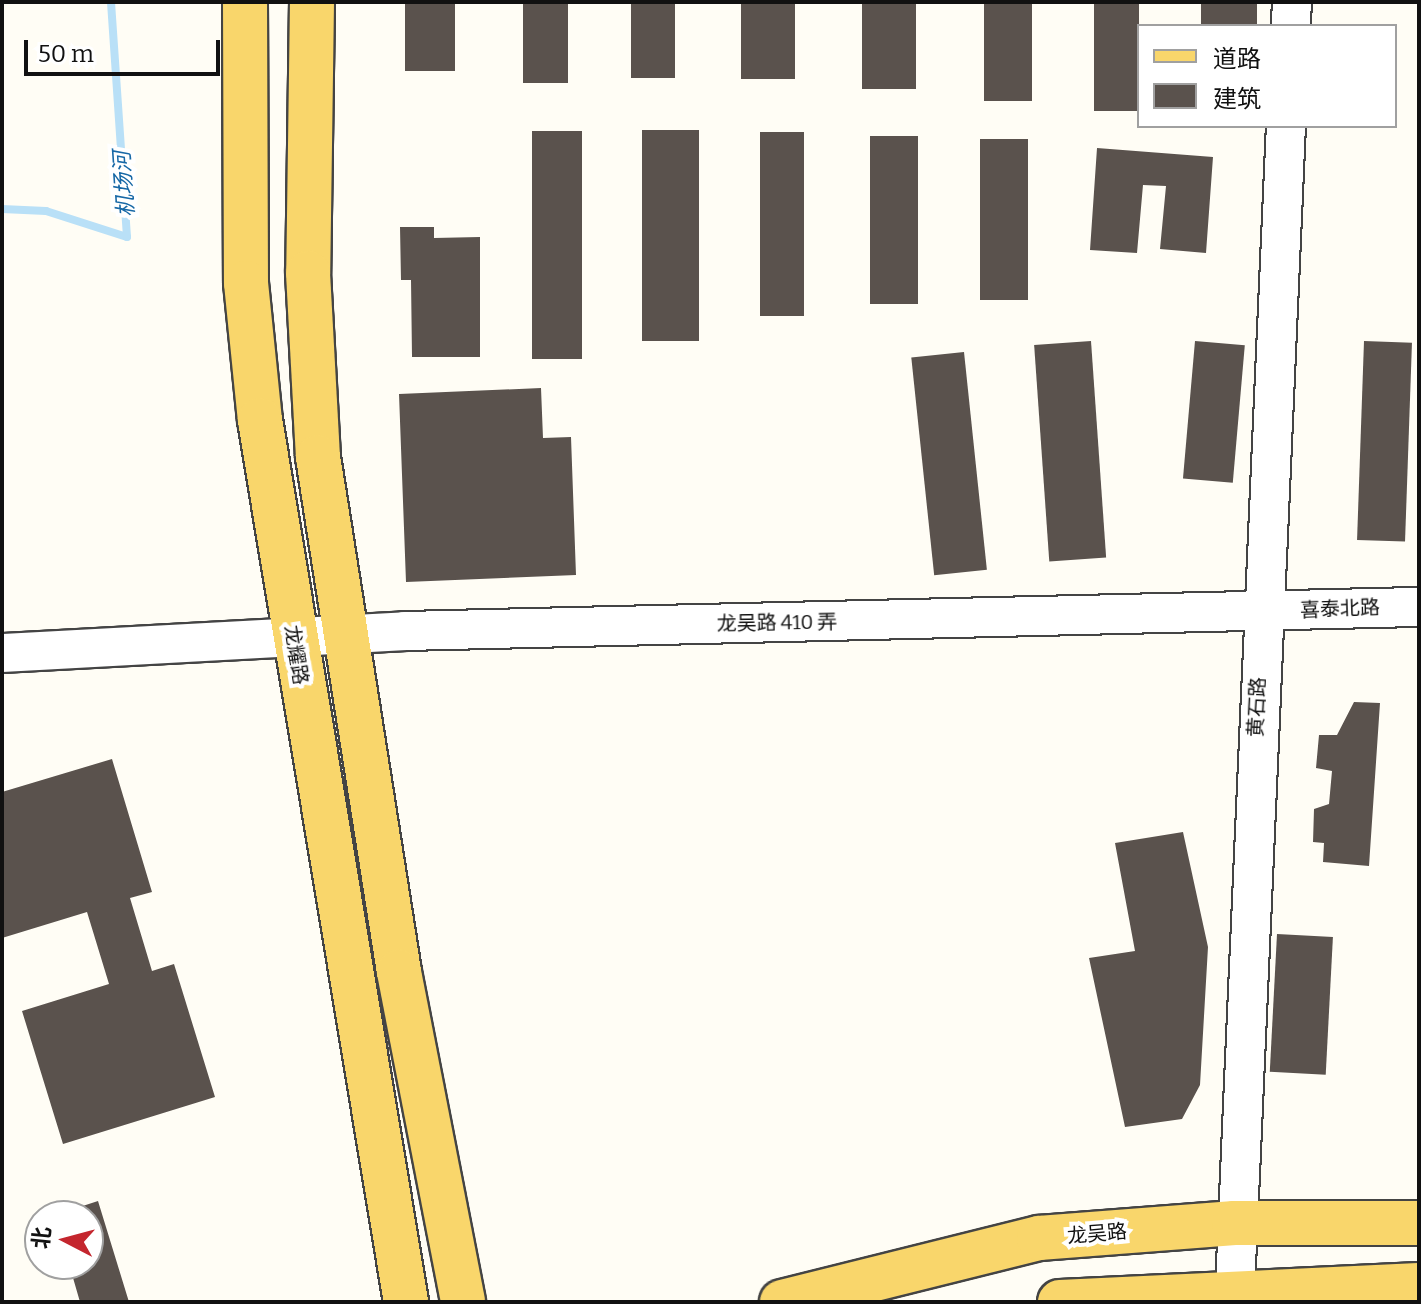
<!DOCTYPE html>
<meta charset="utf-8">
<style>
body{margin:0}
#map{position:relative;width:1421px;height:1304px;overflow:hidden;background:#fffdf5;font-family:Bitter,"Noto Sans SC",serif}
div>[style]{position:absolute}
.stream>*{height:8px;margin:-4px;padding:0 4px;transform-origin:4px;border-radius:4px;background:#b9e0f7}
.building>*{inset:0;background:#5a524d;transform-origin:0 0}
.roads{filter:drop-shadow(2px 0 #444) drop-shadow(-2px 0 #444) drop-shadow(0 2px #444) drop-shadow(0 -2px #444)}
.minor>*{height:38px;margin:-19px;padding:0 19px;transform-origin:19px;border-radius:19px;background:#fff}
.major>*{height:44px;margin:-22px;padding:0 22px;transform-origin:22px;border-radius:22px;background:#f9d66b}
span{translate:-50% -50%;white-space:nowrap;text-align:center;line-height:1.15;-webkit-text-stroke:8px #fff;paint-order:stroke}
.street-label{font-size:20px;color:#111}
.water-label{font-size:22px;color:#1768a6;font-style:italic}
.frame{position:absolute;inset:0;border:4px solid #111;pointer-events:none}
.legend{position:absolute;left:1137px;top:24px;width:260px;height:104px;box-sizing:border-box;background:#fff;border:2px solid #a0a0a0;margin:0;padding:10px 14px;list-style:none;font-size:24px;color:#111}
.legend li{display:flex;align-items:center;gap:16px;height:40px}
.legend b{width:40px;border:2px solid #a0a0a0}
.north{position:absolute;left:24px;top:1200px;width:80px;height:80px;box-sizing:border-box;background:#fff;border:2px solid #a0a0a0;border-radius:50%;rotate:276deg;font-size:22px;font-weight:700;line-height:32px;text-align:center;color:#111}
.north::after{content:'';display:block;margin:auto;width:28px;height:36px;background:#c4262e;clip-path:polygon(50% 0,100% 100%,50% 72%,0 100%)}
.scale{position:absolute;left:24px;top:40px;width:196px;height:36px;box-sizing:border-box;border:4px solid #111;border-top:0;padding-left:10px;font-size:24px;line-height:28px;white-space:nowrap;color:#111;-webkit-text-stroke:6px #fff;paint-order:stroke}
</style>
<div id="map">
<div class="stream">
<i style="left:2px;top:209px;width:44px;rotate:2.6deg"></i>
<i style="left:46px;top:211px;width:85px;rotate:17.8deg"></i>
<i style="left:127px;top:237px;width:236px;rotate:-93.9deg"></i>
</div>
<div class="building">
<i style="left:405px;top:2px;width:50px;height:69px"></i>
<i style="left:523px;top:2px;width:45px;height:81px"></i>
<i style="left:631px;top:2px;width:44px;height:76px"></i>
<i style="left:741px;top:2px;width:54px;height:77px"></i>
<i style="left:862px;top:2px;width:54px;height:87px"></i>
<i style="left:984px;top:2px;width:48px;height:99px"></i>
<i style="left:1094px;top:2px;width:45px;height:109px"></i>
<i style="left:1201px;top:2px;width:56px;height:24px"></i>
<i style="left:642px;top:130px;width:57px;height:211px"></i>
<i style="left:532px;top:131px;width:50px;height:228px"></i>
<i style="left:760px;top:132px;width:44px;height:184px"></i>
<i style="left:918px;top:136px;width:168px;height:48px;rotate:90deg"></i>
<i style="left:980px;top:139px;width:48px;height:161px"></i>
<i style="clip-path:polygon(1097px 148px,1213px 157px,1206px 253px,1160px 249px,1166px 186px,1143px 185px,1137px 253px,1090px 250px)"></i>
<i style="clip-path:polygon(400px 227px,434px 227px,434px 238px,480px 237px,480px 357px,412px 357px,411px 280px,401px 280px)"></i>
<i style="left:1091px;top:341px;width:217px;height:57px;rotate:86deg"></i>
<i style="left:1195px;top:341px;width:50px;height:138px;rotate:5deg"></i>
<i style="left:1364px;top:341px;width:48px;height:199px;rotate:2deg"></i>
<i style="left:964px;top:352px;width:219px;height:53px;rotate:84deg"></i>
<i style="clip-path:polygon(541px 388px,543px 438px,571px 437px,576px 575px,406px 582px,399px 394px)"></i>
<i style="clip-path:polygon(1354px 702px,1380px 703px,1369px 866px,1323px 862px,1324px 843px,1313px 842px,1314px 809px,1329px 804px,1332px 771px,1316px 768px,1319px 735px,1337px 735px)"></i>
<i style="clip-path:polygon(112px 759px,152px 892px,130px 898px,152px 971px,174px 964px,215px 1097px,63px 1144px,22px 1011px,109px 984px,87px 912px,2px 938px,2px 792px)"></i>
<i style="clip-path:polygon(1183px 832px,1208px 947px,1200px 1085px,1182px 1119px,1125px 1127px,1089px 958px,1135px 951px,1115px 843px)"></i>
<i style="left:1277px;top:934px;width:56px;height:138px;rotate:3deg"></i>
<i style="clip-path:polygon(98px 1201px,129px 1302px,80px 1302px,69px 1264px,88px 1264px,88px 1216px,52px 1216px)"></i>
</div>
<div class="roads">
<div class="minor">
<i style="left:1291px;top:26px;width:24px;rotate:-88deg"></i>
<i style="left:2px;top:653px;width:404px;rotate:-3.1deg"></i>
<i style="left:405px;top:631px;width:1014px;rotate:-1.36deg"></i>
<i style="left:1235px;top:1288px;width:1163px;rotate:-87.49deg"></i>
</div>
<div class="major">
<i style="left:245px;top:2px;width:281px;rotate:89.8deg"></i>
<i style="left:246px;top:283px;width:138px;rotate:84.2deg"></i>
<i style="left:260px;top:420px;width:894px;rotate:80.6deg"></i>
<i style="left:312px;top:2px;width:271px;rotate:90.8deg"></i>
<i style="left:308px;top:273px;width:184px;rotate:86.9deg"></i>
<i style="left:318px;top:457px;width:521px;rotate:81.06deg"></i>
<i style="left:399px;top:972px;width:336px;rotate:79deg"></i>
<i style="left:782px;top:1302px;width:265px;rotate:-14deg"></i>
<i style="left:1039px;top:1238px;width:196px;rotate:-4.4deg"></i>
<i style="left:1234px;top:1223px;width:185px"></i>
<i style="left:1060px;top:1302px;width:359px;rotate:-2.7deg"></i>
</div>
</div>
<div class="street-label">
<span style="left:1340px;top:609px;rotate:-2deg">喜泰北路</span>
<span style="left:777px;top:623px;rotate:-1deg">龙吴路 410 弄</span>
<span style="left:296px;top:655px;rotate:81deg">龙耀路</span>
<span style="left:1257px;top:707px;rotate:-87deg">黄石路</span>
<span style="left:1097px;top:1234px;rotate:-5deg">龙吴路</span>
</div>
<div class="water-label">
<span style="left:124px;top:184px;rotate:-94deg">机场河</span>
</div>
<div class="frame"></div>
<ul class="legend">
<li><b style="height:10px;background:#f9d66b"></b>道路</li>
<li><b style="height:22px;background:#5a524d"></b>建筑</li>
</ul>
<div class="north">北</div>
<div class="scale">50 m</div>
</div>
